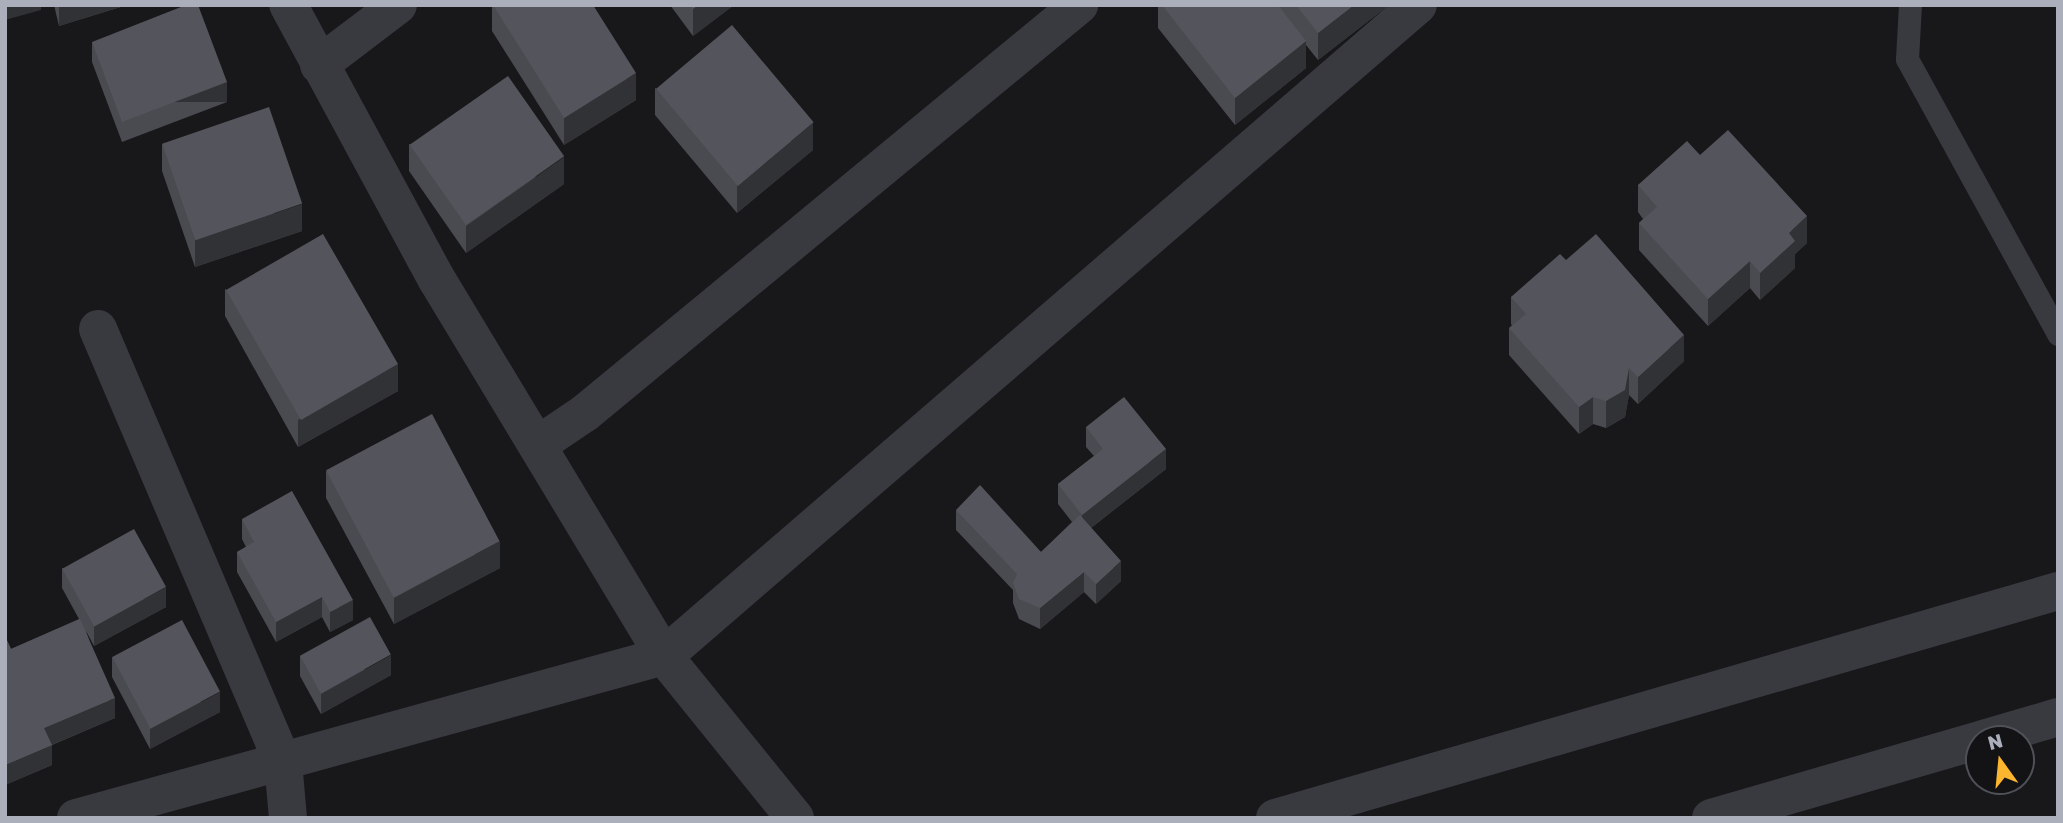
<!DOCTYPE html>
<style>
body{margin:0}
#map{position:relative;width:2063px;height:823px;overflow:hidden;background:#18181b;font-family:"Golos Text",sans-serif}
div>[style]{position:absolute}
.lane>*{height:23px;margin:-11.5px;padding:0 11.5px;transform-origin:11.5px;border-radius:11.5px;background:#393a40}
.street>*{height:38px;margin:-19px;padding:0 19px;transform-origin:19px;border-radius:19px;background:#393a40}
.wall>*{inset:0;background:#494b50}
.shaded-wall>*{inset:0;background:#313236;transform-origin:0 0}
.building>*{inset:0;background:#54555c;transform-origin:0 0}
span{translate:-50% -50%;white-space:nowrap;text-align:center;line-height:1.15;-webkit-text-stroke:6px #131316;paint-order:stroke}
.frame{position:absolute;inset:0;border:7px solid #aaafbb;pointer-events:none}
.north{position:absolute;left:1965px;top:725px;width:70px;height:70px;box-sizing:border-box;background:#131316;border:2px solid #4f5158;border-radius:50%;rotate:345deg;font-size:19px;font-weight:700;line-height:28px;text-align:center;color:#aaafbb}
.north::after{content:'';display:block;margin:auto;width:24px;height:32px;background:#fcb52f;clip-path:polygon(50% 0,100% 100%,50% 72%,0 100%)}
</style>
<div id="map">
<div class="lane">
<i style="left:1910px;top:5px;width:54px;rotate:93.2deg"></i>
<i style="left:1907px;top:59px;width:314px;rotate:61.2deg"></i>
</div>
<div class="street">
<i style="left:319px;top:65px;width:99px;rotate:-37.2deg"></i>
<i style="left:98px;top:329px;width:471px;rotate:66.9deg"></i>
<i style="left:283px;top:762px;width:56px;rotate:84.9deg"></i>
<i style="left:539px;top:444px;width:55px;rotate:-34deg"></i>
<i style="left:585px;top:413px;width:641px;rotate:-39.55deg"></i>
<i style="left:1983px;top:739px;width:78px;rotate:-16.3deg"></i>
<i style="left:76px;top:818px;width:610px;rotate:-15.4deg"></i>
<i style="left:664px;top:656px;width:439px;rotate:-121.1deg"></i>
<i style="left:437px;top:280px;width:313px;rotate:-118.4deg"></i>
<i style="left:795px;top:818px;width:208px;rotate:-129deg"></i>
<i style="left:664px;top:656px;width:996px;rotate:-40.81deg"></i>
<i style="left:1275px;top:818px;width:815px;rotate:-16.17deg"></i>
<i style="left:1711px;top:818px;width:279px;rotate:-16.2deg"></i>
</div>
<div class="wall">
<i style="clip-path:polygon(54px 5px,127px 5px,59px 26px)"></i>
<i style="clip-path:polygon(492px 5px,593px 5px,636px 100px,564px 145px,492px 31px)"></i>
<i style="clip-path:polygon(670px 5px,734px 5px,693px 36px)"></i>
<i style="clip-path:polygon(1158px 5px,1389px 5px,1318px 60px,1306px 45px,1306px 68px,1235px 125px,1158px 28px)"></i>
<i style="clip-path:polygon(92px 42px,227px 102px,122px 142px,92px 62px)"></i>
<i style="clip-path:polygon(655px 88px,813px 150px,737px 213px,655px 115px)"></i>
<i style="clip-path:polygon(162px 144px,302px 231px,195px 267px,162px 171px)"></i>
<i style="clip-path:polygon(409px 144px,564px 184px,466px 253px,409px 171px)"></i>
<i style="clip-path:polygon(1700px 155px,1807px 243px,1795px 254px,1795px 268px,1760px 300px,1750px 288px,1708px 326px,1639px 250px,1639px 223px,1643px 219px,1638px 212px,1638px 185px)"></i>
<i style="clip-path:polygon(1566px 260px,1684px 361px,1638px 404px,1629px 395px,1625px 417px,1606px 428px,1593px 424px,1579px 434px,1509px 355px,1509px 328px,1512px 326px,1511px 324px,1511px 297px)"></i>
<i style="clip-path:polygon(225px 289px,398px 391px,298px 447px,225px 316px)"></i>
<i style="clip-path:polygon(1086px 427px,1166px 469px,1091px 528px,1121px 581px,1096px 604px,1084px 592px,1040px 629px,1019px 619px,1013px 603px,1013px 590px,956px 530px,956px 510px,1041px 552px,1072px 522px,1058px 504px,1058px 484px,1094px 456px,1086px 447px)"></i>
<i style="clip-path:polygon(326px 471px,500px 568px,394px 624px,326px 498px)"></i>
<i style="clip-path:polygon(242px 519px,353px 620px,330px 632px,322px 617px,276px 642px,237px 572px,237px 552px,246px 547px,242px 539px)"></i>
<i style="clip-path:polygon(62px 568px,166px 607px,94px 646px,86px 631px,115px 718px,52px 745px,52px 765px,5px 785px,5px 636px,11px 649px,79px 619px,62px 588px)"></i>
<i style="clip-path:polygon(300px 656px,391px 675px,321px 714px,300px 676px)"></i>
<i style="clip-path:polygon(112px 657px,220px 712px,150px 749px,112px 677px)"></i>
</div>
<div class="shaded-wall">
<i style="clip-path:polygon(5px 5px,41px 5px,41px 10px,5px 20px)"></i>
<i style="clip-path:polygon(59px 5px,127px 5px,59px 26px)"></i>
<i style="clip-path:polygon(698px 5px,734px 5px,693px 36px,693px 9px)"></i>
<i style="clip-path:polygon(1354px 5px,1389px 5px,1318px 60px,1318px 33px)"></i>
<i style="clip-path:polygon(1306px 41px,1306px 68px,1235px 125px,1235px 98px)"></i>
<i style="clip-path:polygon(636px 73px,636px 100px,564px 145px,564px 118px)"></i>
<i style="left:227px;top:82px;width:20px;height:112px;rotate:90deg"></i>
<i style="clip-path:polygon(813px 123px,813px 150px,737px 213px,737px 186px)"></i>
<i style="clip-path:polygon(564px 157px,564px 184px,466px 253px,466px 226px)"></i>
<i style="clip-path:polygon(302px 204px,302px 231px,195px 267px,195px 240px)"></i>
<i style="clip-path:polygon(1807px 216px,1807px 243px,1795px 254px,1795px 268px,1760px 300px,1760px 273px,1789px 233px)"></i>
<i style="clip-path:polygon(1750px 261px,1750px 288px,1708px 326px,1708px 299px)"></i>
<i style="clip-path:polygon(1684px 335px,1684px 361px,1638px 404px,1638px 377px)"></i>
<i style="clip-path:polygon(398px 364px,398px 391px,298px 447px,298px 420px)"></i>
<i style="clip-path:polygon(1629px 368px,1629px 395px,1625px 417px,1606px 428px,1606px 401px)"></i>
<i style="clip-path:polygon(1593px 397px,1593px 424px,1579px 434px,1579px 407px)"></i>
<i style="clip-path:polygon(1166px 449px,1166px 469px,1082px 535px,1082px 515px)"></i>
<i style="clip-path:polygon(500px 541px,500px 568px,394px 624px,394px 598px)"></i>
<i style="clip-path:polygon(1121px 561px,1121px 581px,1096px 604px,1096px 584px)"></i>
<i style="clip-path:polygon(1084px 572px,1084px 592px,1040px 629px,1040px 608px)"></i>
<i style="clip-path:polygon(166px 587px,166px 607px,94px 646px,94px 626px)"></i>
<i style="clip-path:polygon(322px 597px,322px 617px,276px 642px,276px 622px)"></i>
<i style="clip-path:polygon(353px 600px,353px 620px,330px 632px,330px 612px)"></i>
<i style="clip-path:polygon(391px 655px,391px 675px,321px 714px,321px 694px)"></i>
<i style="clip-path:polygon(220px 692px,220px 712px,150px 749px,150px 729px)"></i>
<i style="clip-path:polygon(115px 698px,115px 718px,44px 748px,44px 728px)"></i>
<i style="clip-path:polygon(52px 745px,52px 765px,5px 785px,5px 765px)"></i>
</div>
<div class="building">
<i style="clip-path:polygon(186px 5px,198px 5px,227px 82px,122px 122px,92px 42px)"></i>
<i style="clip-path:polygon(493px 5px,593px 5px,636px 73px,564px 118px)"></i>
<i style="clip-path:polygon(690px 5px,698px 5px,693px 9px)"></i>
<i style="clip-path:polygon(1162px 5px,1278px 5px,1306px 41px,1235px 98px)"></i>
<i style="clip-path:polygon(1296px 5px,1354px 5px,1318px 33px)"></i>
<i style="left:732px;top:25px;width:127px;height:99px;rotate:50deg"></i>
<i style="left:508px;top:76px;width:98px;height:120px;rotate:55deg"></i>
<i style="left:269px;top:107px;width:102px;height:113px;rotate:71deg"></i>
<i style="clip-path:polygon(1728px 130px,1807px 216px,1789px 233px,1795px 241px,1760px 273px,1750px 261px,1708px 299px,1639px 223px,1657px 207px,1638px 185px,1687px 141px,1700px 155px)"></i>
<i style="left:323px;top:234px;width:150px;height:112px;rotate:60deg"></i>
<i style="clip-path:polygon(1596px 234px,1684px 335px,1638px 377px,1629px 368px,1625px 390px,1606px 401px,1593px 397px,1579px 407px,1509px 328px,1526px 314px,1511px 297px,1560px 254px,1566px 260px)"></i>
<i style="clip-path:polygon(1124px 397px,1166px 449px,1082px 515px,1058px 484px,1103px 449px,1086px 427px)"></i>
<i style="left:432px;top:414px;width:144px;height:120px;rotate:62deg"></i>
<i style="clip-path:polygon(980px 485px,1041px 552px,1080px 515px,1121px 561px,1096px 584px,1084px 572px,1040px 608px,1019px 599px,1013px 583px,1017px 574px,956px 510px)"></i>
<i style="clip-path:polygon(292px 491px,353px 600px,330px 612px,322px 597px,276px 622px,237px 552px,254px 542px,242px 519px)"></i>
<i style="left:134px;top:529px;width:66px;height:82px;rotate:61deg"></i>
<i style="left:370px;top:617px;width:43px;height:80px;rotate:61deg"></i>
<i style="clip-path:polygon(80px 619px,115px 698px,44px 728px,52px 745px,5px 765px,5px 636px,11px 649px)"></i>
<i style="left:182px;top:620px;width:81px;height:79px;rotate:62deg"></i>
</div>
<div class="frame"></div>
<div class="north">N</div>
</div>
